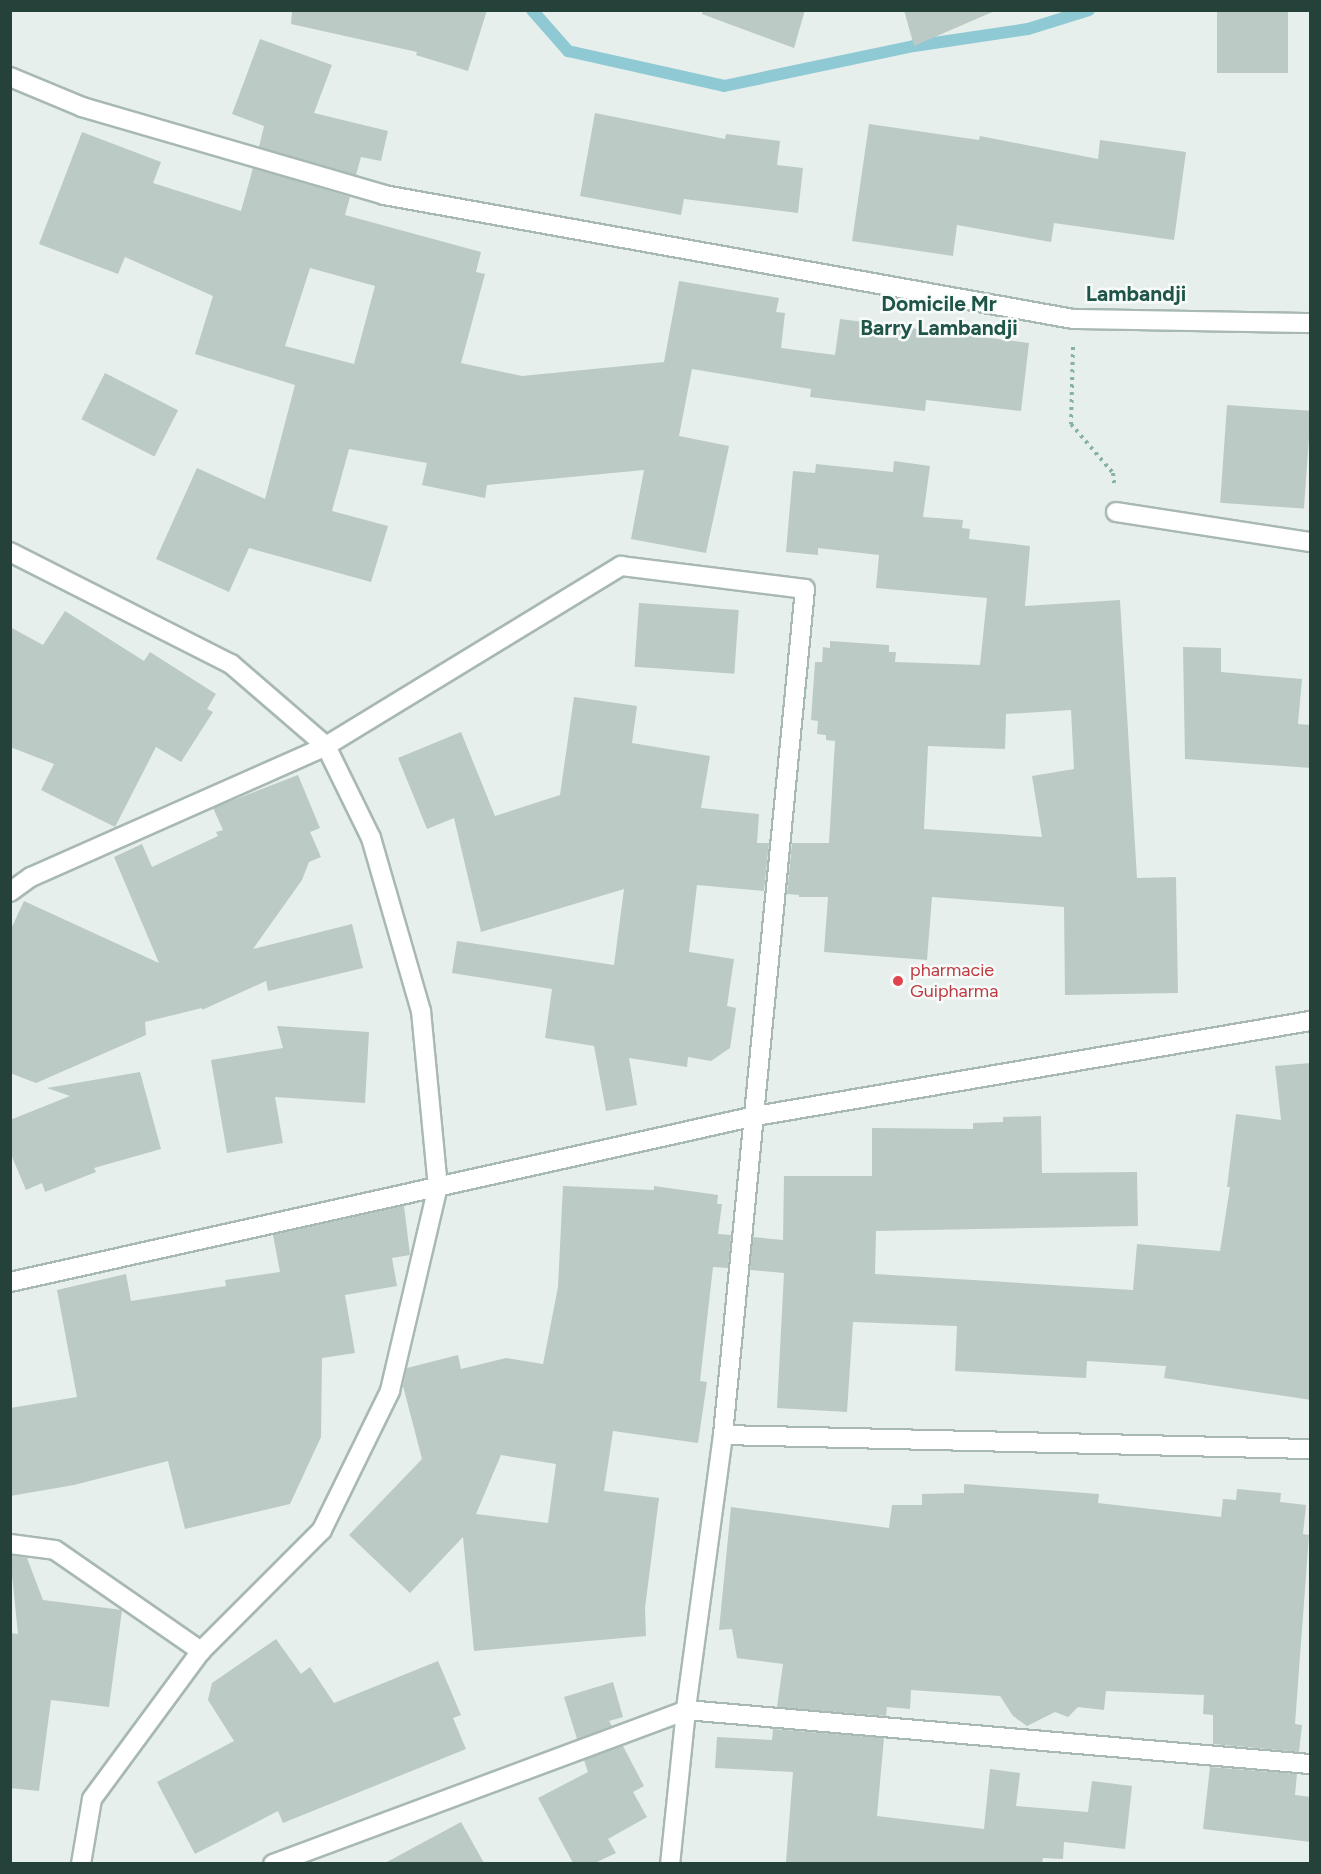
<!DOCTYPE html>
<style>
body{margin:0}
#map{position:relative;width:1321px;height:1874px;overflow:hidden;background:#e6efeb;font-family:Figtree,sans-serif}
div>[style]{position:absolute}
.stream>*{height:12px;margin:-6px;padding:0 6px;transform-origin:6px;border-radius:6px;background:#8ec9d4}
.building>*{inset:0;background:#bbcac4;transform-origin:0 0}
.path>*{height:4px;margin-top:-2px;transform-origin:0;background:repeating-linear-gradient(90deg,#86b3a5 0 3px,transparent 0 7.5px)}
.roads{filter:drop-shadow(2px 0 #a8b8b2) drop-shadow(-2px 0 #a8b8b2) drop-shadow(0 2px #a8b8b2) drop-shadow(0 -2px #a8b8b2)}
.minor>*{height:18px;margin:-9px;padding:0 9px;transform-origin:9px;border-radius:9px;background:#fff}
.tertiary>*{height:18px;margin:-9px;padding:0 9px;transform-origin:9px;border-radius:9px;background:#fff}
.dots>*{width:16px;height:16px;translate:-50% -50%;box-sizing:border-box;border:3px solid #f7fbf9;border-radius:50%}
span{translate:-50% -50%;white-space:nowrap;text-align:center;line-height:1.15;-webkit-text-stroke:5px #f7fbf9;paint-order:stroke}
.health-label{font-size:18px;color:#be3a42}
.left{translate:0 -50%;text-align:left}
.quarter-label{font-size:21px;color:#1f5548;font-weight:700}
.frame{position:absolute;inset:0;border:12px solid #24423a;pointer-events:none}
</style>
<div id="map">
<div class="stream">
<i style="left:532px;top:10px;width:55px;rotate:48.7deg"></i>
<i style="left:568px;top:51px;width:160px;rotate:12.6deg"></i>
<i style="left:724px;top:86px;width:194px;rotate:-11.9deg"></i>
<i style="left:914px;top:46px;width:115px;rotate:-8.5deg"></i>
<i style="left:1028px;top:29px;width:64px;rotate:-17.3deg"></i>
</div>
<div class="building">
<i style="clip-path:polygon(292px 10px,487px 10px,468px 71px,416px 55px,417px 52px,291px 24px)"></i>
<i style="clip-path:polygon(703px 10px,805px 10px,794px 48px,702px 14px)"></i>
<i style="clip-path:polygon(904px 10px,997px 10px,914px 46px)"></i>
<i style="left:1217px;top:10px;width:71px;height:63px"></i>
<i style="clip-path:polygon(260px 39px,332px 65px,314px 113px,388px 131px,381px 161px,361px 157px,356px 175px,259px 147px,264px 126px,232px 114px)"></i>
<i style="clip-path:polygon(595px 113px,725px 139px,726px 134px,780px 141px,777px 165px,803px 168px,798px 213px,684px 199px,681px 215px,580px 196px)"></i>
<i style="clip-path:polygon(869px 124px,979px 140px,980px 136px,1098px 159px,1100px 140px,1186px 152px,1174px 240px,1054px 223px,1051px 242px,957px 225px,953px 256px,852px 241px)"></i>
<i style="clip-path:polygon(evenodd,82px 132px,161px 162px,153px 183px,241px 211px,253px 168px,350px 197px,345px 215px,481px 252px,476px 272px,485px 274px,461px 363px,522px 376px,664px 362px,679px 281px,779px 298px,776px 312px,785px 313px,781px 348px,835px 355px,840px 319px,1029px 343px,1021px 411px,926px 400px,925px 411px,810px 397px,811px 389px,692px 369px,679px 436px,729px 446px,706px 553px,631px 539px,644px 470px,487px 485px,485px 498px,422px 485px,427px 463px,349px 449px,332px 511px,388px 526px,371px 582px,249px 548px,229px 592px,156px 559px,197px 468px,265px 499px,295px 385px,195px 354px,213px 296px,125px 257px,118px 274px,39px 244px,82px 132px,310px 268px,375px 286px,354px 364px,285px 346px,310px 268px)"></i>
<i style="left:105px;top:373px;width:82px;height:52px;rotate:27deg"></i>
<i style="left:1227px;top:405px;width:84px;height:98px;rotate:4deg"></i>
<i style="clip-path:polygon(evenodd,894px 461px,930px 466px,923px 517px,963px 520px,962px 528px,970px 529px,969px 539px,1030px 546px,1025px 606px,1120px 600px,1137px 878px,1176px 877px,1178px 993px,1065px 995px,1064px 907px,932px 897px,927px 960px,824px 952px,828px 897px,799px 897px,799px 895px,787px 894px,792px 843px,829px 843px,835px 741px,826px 740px,826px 735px,817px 734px,818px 721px,811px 720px,815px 662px,822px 662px,823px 647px,830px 648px,830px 641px,889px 645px,889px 652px,896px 652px,895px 662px,980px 665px,987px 598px,876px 588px,879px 555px,818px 548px,818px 555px,786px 552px,793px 471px,815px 473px,816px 464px,893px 472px,894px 461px,1071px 710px,1074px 769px,1032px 776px,1042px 837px,924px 829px,928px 746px,1005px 749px,1006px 714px,1071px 710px)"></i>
<i style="left:639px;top:603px;width:100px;height:64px;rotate:4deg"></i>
<i style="clip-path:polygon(65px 611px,144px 661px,150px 652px,216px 694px,207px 709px,213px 712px,181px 762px,156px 747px,115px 827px,41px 790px,54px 764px,10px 747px,10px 627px,43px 645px)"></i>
<i style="clip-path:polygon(1183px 647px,1221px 648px,1221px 672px,1302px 679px,1298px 724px,1311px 725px,1311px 768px,1185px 759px)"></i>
<i style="clip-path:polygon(574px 697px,637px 706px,632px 743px,710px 756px,701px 808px,759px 814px,757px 843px,769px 843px,764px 891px,697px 885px,689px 952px,734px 959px,727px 1006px,736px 1008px,730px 1048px,711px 1061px,688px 1057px,687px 1067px,629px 1058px,637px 1105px,606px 1111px,594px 1046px,545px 1038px,552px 989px,452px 973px,457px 941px,614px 965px,624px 889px,481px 932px,454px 818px,427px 829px,398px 758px,461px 732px,495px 816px,560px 795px)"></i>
<i style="clip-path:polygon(298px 775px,320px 828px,310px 832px,321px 857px,309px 862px,302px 880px,253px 949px,352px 924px,363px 968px,268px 991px,266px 981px,202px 1010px,202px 1008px,145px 1022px,146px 1035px,36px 1083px,10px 1073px,10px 931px,24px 901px,159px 963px,114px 857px,142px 844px,152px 867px,218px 836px,216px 832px,223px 830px,213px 808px)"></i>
<i style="clip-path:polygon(277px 1026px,369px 1032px,365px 1103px,275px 1097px,283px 1143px,227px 1153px,211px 1060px,283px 1048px)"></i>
<i style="clip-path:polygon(1311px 1063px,1311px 1400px,1164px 1378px,1166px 1366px,1087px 1361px,1086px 1378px,955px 1371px,957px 1326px,853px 1322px,847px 1412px,777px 1408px,784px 1273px,750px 1270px,753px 1237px,783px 1240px,784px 1176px,872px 1176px,872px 1128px,973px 1129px,973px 1123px,1003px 1122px,1003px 1117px,1041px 1116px,1042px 1173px,1137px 1172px,1138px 1226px,876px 1231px,875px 1274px,1133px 1290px,1137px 1244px,1220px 1251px,1230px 1187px,1227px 1187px,1236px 1114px,1281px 1120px,1275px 1066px)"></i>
<i style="clip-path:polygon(140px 1072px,161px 1149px,94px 1168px,96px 1172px,45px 1192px,42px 1183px,26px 1190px,10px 1152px,10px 1120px,70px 1096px,47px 1088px)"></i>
<i style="clip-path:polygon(evenodd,563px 1186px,654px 1190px,654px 1186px,718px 1195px,717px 1204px,722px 1204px,718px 1234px,731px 1235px,728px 1268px,713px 1267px,700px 1381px,707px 1382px,698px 1443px,613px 1431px,604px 1491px,659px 1498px,645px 1608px,646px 1636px,474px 1651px,463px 1537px,410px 1593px,349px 1535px,422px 1459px,403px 1386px,407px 1368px,458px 1355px,461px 1369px,506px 1358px,543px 1364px,558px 1287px,563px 1186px,501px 1455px,556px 1464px,548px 1523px,476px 1514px,501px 1455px)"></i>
<i style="clip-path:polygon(404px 1206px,410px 1255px,392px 1258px,397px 1286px,345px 1295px,355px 1353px,322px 1358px,321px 1437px,290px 1504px,185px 1529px,168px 1461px,74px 1485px,10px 1496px,10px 1408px,77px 1397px,57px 1290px,126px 1274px,131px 1301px,226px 1286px,225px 1280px,280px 1272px,273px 1235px)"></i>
<i style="clip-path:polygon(964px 1484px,1099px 1494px,1098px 1503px,1221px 1517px,1223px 1499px,1236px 1500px,1237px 1489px,1281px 1493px,1280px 1502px,1306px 1505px,1303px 1534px,1309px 1535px,1295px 1724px,1302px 1725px,1299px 1752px,1213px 1744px,1213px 1715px,1203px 1714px,1204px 1695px,1106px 1691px,1104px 1710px,1078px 1707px,1068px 1717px,1055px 1712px,1027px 1726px,1013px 1716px,1000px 1696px,911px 1690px,910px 1709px,887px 1707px,886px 1716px,777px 1707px,783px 1664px,737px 1658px,732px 1629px,719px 1630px,731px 1507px,889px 1528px,892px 1505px,922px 1505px,922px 1494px,964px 1493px)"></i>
<i style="clip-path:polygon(10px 1555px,27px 1558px,43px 1600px,122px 1610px,109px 1707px,51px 1700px,39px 1791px,10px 1788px,10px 1633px,18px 1634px)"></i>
<i style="clip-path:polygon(276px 1639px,301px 1674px,310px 1667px,334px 1703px,438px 1661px,461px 1715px,453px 1718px,466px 1749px,283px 1823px,278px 1811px,195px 1854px,157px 1782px,234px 1741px,208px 1700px,212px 1683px)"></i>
<i style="clip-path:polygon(613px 1682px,623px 1717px,609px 1721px,612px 1726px,577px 1739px,564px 1697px)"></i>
<i style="clip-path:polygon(773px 1729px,884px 1738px,877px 1816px,984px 1829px,990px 1769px,1020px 1773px,1016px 1806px,1088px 1812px,1092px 1781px,1132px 1786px,1125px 1849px,1064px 1842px,1063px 1859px,1043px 1858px,1042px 1863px,786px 1862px,793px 1772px,715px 1768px,717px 1737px,772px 1740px)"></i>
<i style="clip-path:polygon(623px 1746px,644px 1786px,633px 1792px,647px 1817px,608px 1839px,616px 1853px,595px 1863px,573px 1863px,538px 1798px,588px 1772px,584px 1760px)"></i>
<i style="clip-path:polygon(1210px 1767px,1297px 1774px,1295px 1795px,1311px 1797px,1311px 1842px,1203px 1829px)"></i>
<i style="clip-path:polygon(461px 1822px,484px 1863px,385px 1863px)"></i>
</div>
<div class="path">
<i style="left:1073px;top:347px;width:77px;rotate:91.5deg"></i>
<i style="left:1071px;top:424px;width:65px;rotate:49.4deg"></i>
<i style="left:1113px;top:473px;width:10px;rotate:84deg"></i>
</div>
<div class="roads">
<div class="minor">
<i style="left:10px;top:77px;width:78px;rotate:22.6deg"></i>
<i style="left:82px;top:107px;width:315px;rotate:16.2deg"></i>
<i style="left:384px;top:195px;width:700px;rotate:10.2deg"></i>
<i style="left:1073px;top:319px;width:237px;rotate:1deg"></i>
<i style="left:1116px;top:512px;width:196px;rotate:8.8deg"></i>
<i style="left:10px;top:552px;width:248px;rotate:26.9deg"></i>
<i style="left:231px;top:664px;width:125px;rotate:40.8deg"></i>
<i style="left:326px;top:746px;width:102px;rotate:63.9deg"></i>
<i style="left:371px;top:838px;width:180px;rotate:73.9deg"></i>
<i style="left:421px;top:1011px;width:176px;rotate:84.5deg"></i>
<i style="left:438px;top:1186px;width:211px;rotate:103.2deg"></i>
<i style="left:390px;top:1391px;width:155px;rotate:116.1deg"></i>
<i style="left:322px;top:1530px;width:171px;rotate:135deg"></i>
<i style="left:201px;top:1651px;width:184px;rotate:126.4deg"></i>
<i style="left:92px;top:1799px;width:66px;rotate:99.6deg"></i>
<i style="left:10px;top:892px;width:26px;rotate:-36deg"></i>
<i style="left:31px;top:877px;width:323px;rotate:-23.9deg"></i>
<i style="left:326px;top:746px;width:346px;rotate:-31.4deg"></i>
<i style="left:621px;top:566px;width:185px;rotate:7.1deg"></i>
<i style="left:805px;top:589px;width:850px;rotate:95.54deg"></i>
<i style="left:723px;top:1435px;width:277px;rotate:97.7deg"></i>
<i style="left:686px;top:1710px;width:155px;rotate:95.9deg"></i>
<i style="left:723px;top:1435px;width:587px;rotate:1.37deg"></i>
<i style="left:10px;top:1544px;width:45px;rotate:7.6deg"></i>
<i style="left:55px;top:1550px;width:178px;rotate:34.7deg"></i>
<i style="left:273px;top:1864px;width:441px;rotate:-20.4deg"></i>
<i style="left:686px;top:1710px;width:626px;rotate:4.95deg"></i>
</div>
<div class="tertiary">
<i style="left:10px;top:1282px;width:764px;rotate:-12.55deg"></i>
<i style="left:756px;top:1116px;width:562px;rotate:-9.73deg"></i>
</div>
</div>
<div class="dots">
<i style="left:898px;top:981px;background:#e0444e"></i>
</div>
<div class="health-label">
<span class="left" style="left:910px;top:981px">pharmacie<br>Guipharma</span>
</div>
<div class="quarter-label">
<span style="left:1136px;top:294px">Lambandji</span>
<span style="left:939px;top:316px">Domicile Mr<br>Barry Lambandji</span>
</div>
<div class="frame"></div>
</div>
